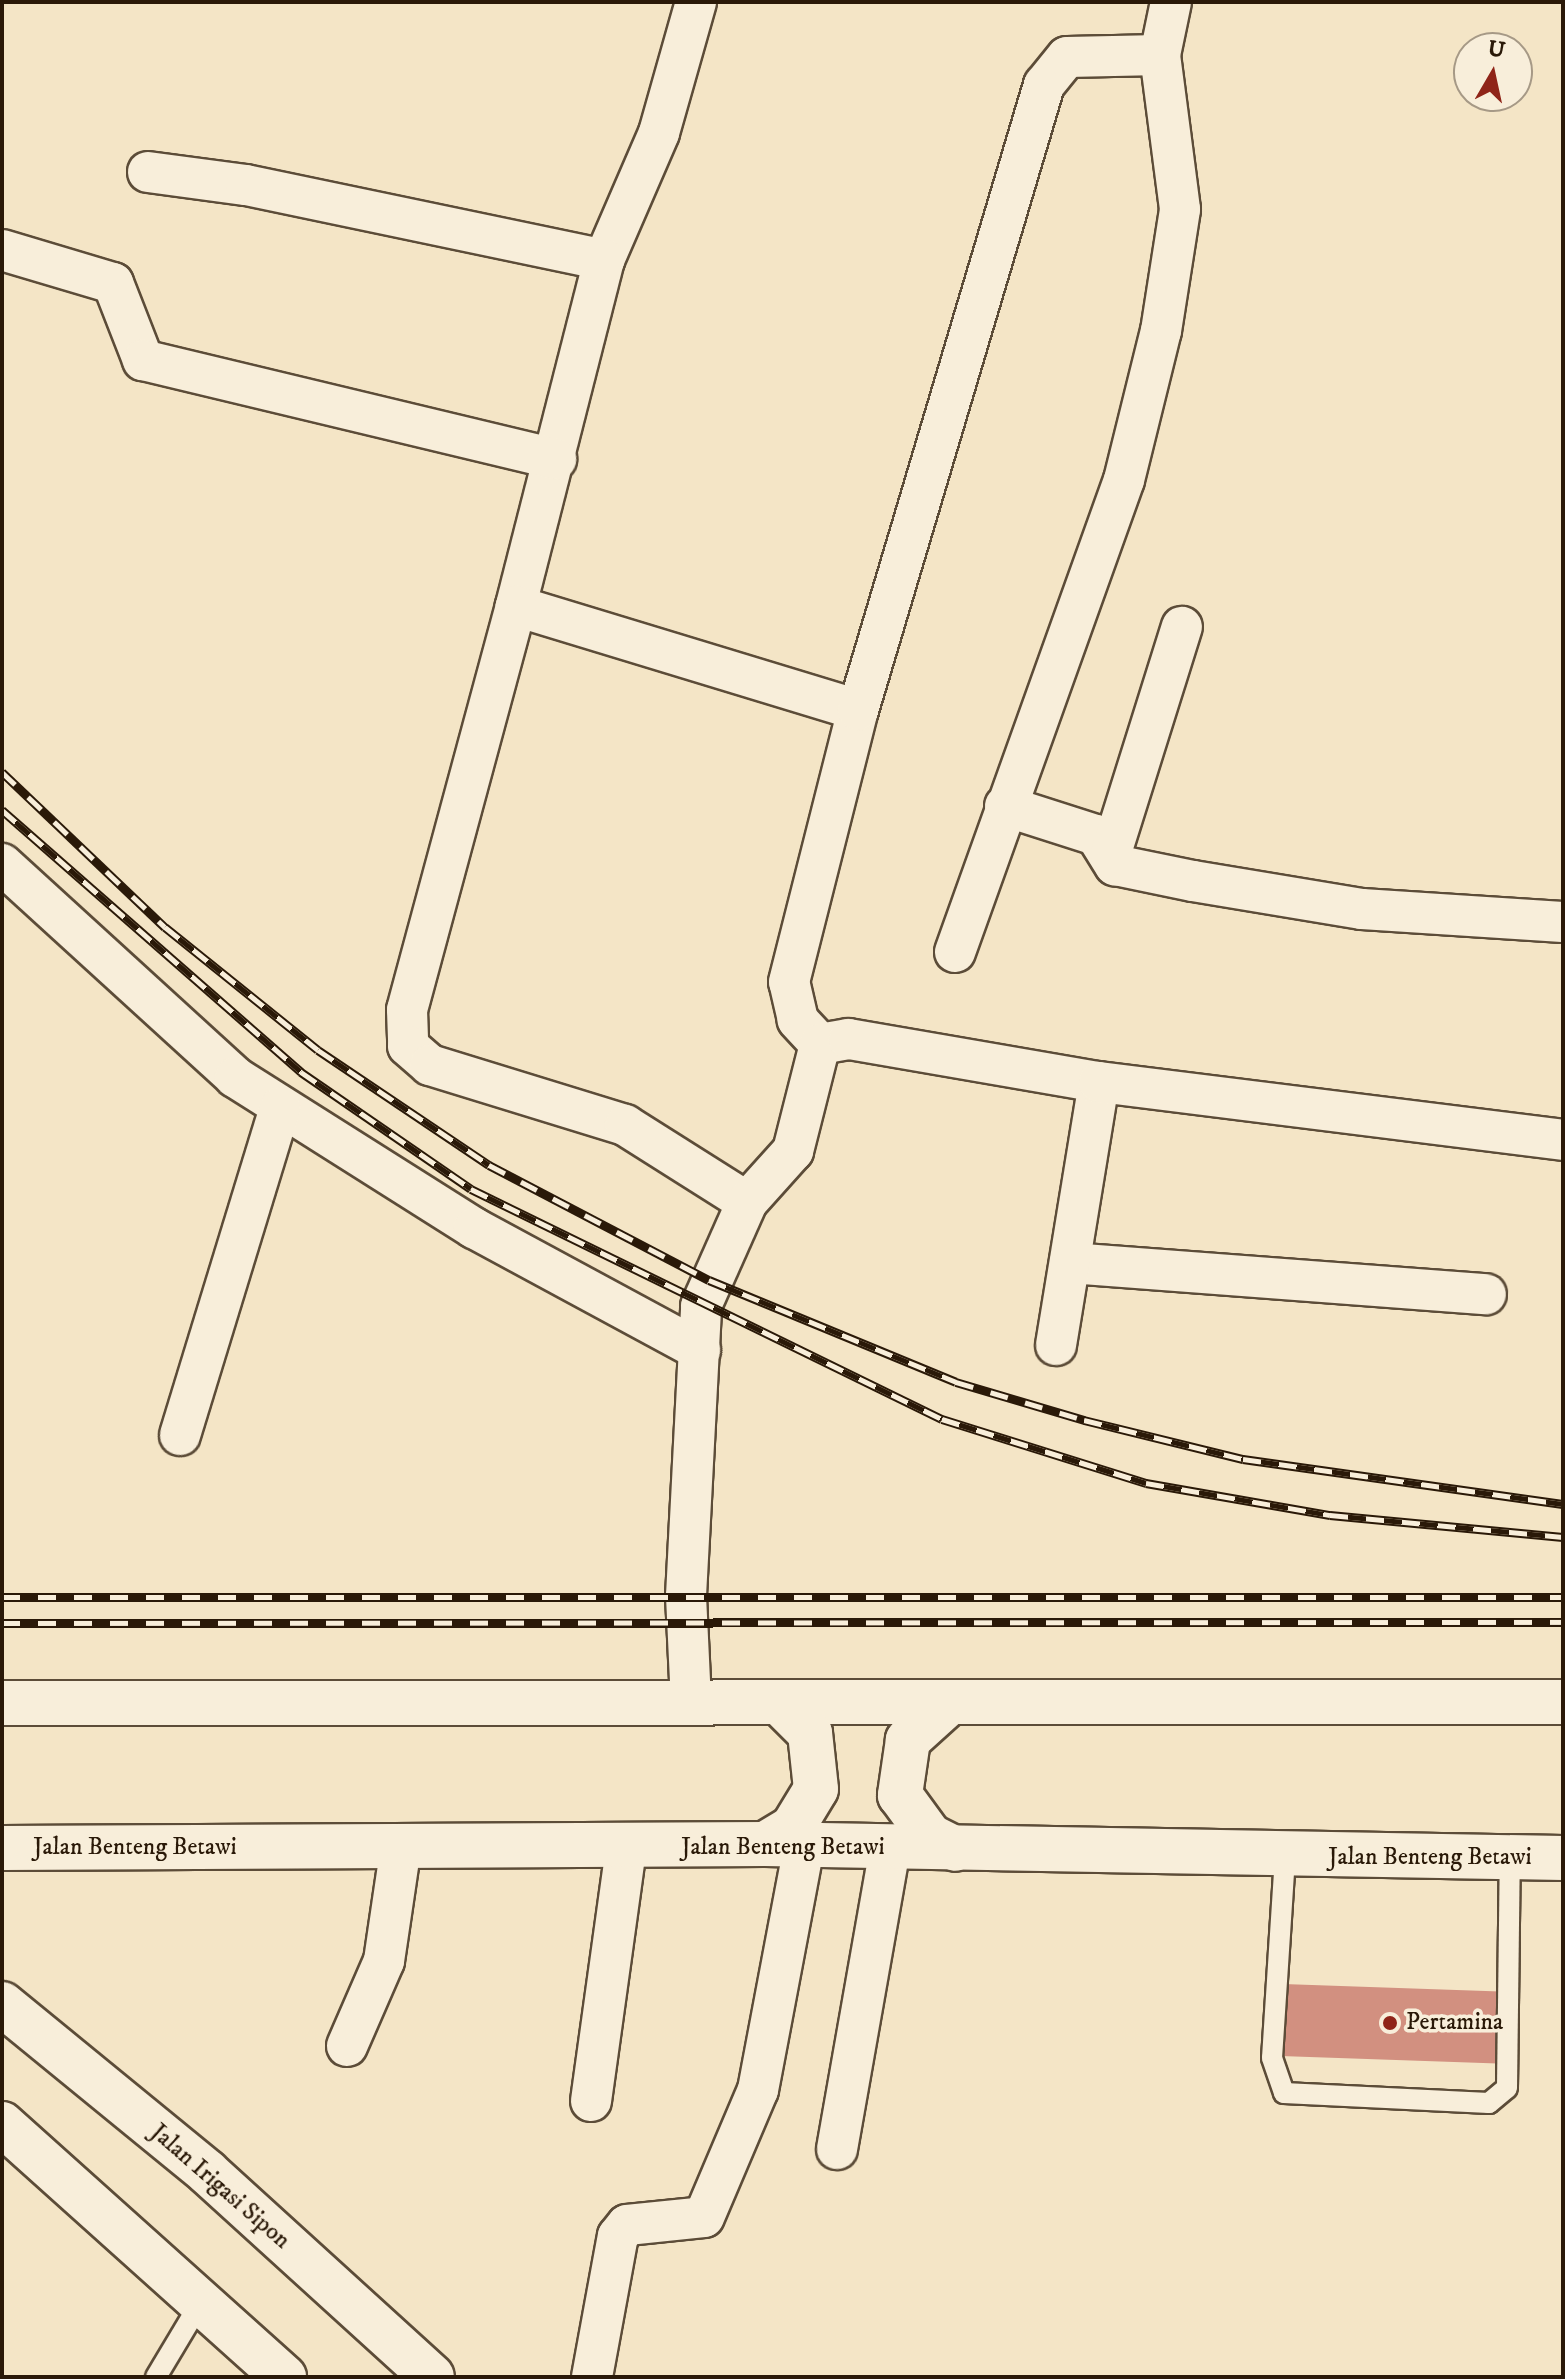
<!DOCTYPE html>
<style>
body{margin:0}
#map{position:relative;width:1565px;height:2379px;overflow:hidden;background:#f4e5c6;font-family:"IM FELL DW Pica",serif}
div>[style]{position:absolute}
.building>*{inset:0;background:#d29080;transform-origin:0 0}
.roads{filter:drop-shadow(2px 0 #5c4c38) drop-shadow(-2px 0 #5c4c38) drop-shadow(0 2px #5c4c38) drop-shadow(0 -2px #5c4c38)}
.lane>*{height:20px;margin:-10px;padding:0 10px;transform-origin:10px;border-radius:10px;background:#f8eeda}
.street>*{height:40px;margin:-20px;padding:0 20px;transform-origin:20px;border-radius:20px;background:#f8eeda}
.secondary>*{height:44px;margin:-22px;padding:0 22px;transform-origin:22px;border-radius:22px;background:#f8eeda}
.rail>*{height:9px;margin-top:-4.5px;transform-origin:0;background:repeating-linear-gradient(90deg,#f8eeda 0 18px,#2a1908 0 36px);box-sizing:border-box;border-block:2px solid #2a1908}
.dots>*{width:22px;height:22px;translate:-50% -50%;box-sizing:border-box;border:4px solid #f8eeda;border-radius:50%}
span{translate:-50% -50%;white-space:nowrap;text-align:center;line-height:1.15;-webkit-text-stroke:7px #f8eeda;paint-order:stroke}
.street-label{font-size:24px;color:#2a1908}
.poi-label{font-size:24px;color:#2a1908}
.left{translate:0 -50%;text-align:left}
.frame{position:absolute;inset:0;border:4px solid #2a1908;pointer-events:none}
.north{position:absolute;left:1453px;top:32px;width:80px;height:80px;box-sizing:border-box;background:#f8eeda;border:2px solid #a69986;border-radius:50%;rotate:9deg;font-size:22px;font-weight:700;line-height:32px;text-align:center;color:#2a1908}
.north::after{content:'';display:block;margin:auto;width:28px;height:36px;background:#8f2418;clip-path:polygon(50% 0,100% 100%,50% 72%,0 100%)}
</style>
<div id="map">
<div class="building">
<i style="left:1283px;top:1984px;width:217px;height:72px;rotate:2deg"></i>
</div>
<div class="roads">
<div class="lane">
<i style="left:1285px;top:1857px;width:201px;rotate:93.7deg"></i>
<i style="left:1272px;top:2058px;width:37px;rotate:71deg"></i>
<i style="left:1284px;top:2093px;width:205px;rotate:2.8deg"></i>
<i style="left:1489px;top:2103px;width:23px;rotate:-40deg"></i>
<i style="left:1507px;top:2088px;width:230px;rotate:-89.3deg"></i>
<i style="left:156px;top:2377px;width:90px;rotate:-59.1deg"></i>
</div>
<div class="street">
<i style="left:696px;top:2px;width:136px;rotate:105.8deg"></i>
<i style="left:659px;top:133px;width:138px;rotate:113.4deg"></i>
<i style="left:604px;top:260px;width:357px;rotate:104.3deg"></i>
<i style="left:516px;top:606px;width:357px;rotate:16.9deg"></i>
<i style="left:148px;top:172px;width:99px;rotate:7.6deg"></i>
<i style="left:246px;top:185px;width:366px;rotate:11.8deg"></i>
<i style="left:2px;top:250px;width:116px;rotate:16.6deg"></i>
<i style="left:113px;top:283px;width:83px;rotate:68.7deg"></i>
<i style="left:143px;top:360px;width:425px;rotate:13.5deg"></i>
<i style="left:516px;top:606px;width:418px;rotate:105.1deg"></i>
<i style="left:407px;top:1010px;width:36px;rotate:88deg"></i>
<i style="left:408px;top:1046px;width:29px;rotate:41deg"></i>
<i style="left:430px;top:1065px;width:204px;rotate:17.1deg"></i>
<i style="left:625px;top:1125px;width:144px;rotate:32.3deg"></i>
<i style="left:1005px;top:806px;width:96px;rotate:17.7deg"></i>
<i style="left:1096px;top:835px;width:36px;rotate:58deg"></i>
<i style="left:1115px;top:865px;width:80px;rotate:11.6deg"></i>
<i style="left:1193px;top:881px;width:171px;rotate:9.4deg"></i>
<i style="left:1362px;top:909px;width:201px;rotate:3.7deg"></i>
<i style="left:1111px;top:853px;width:237px;rotate:-72.6deg"></i>
<i style="left:2px;top:864px;width:316px;rotate:42.4deg"></i>
<i style="left:235px;top:1077px;width:283px;rotate:32.3deg"></i>
<i style="left:474px;top:1228px;width:257px;rotate:28.4deg"></i>
<i style="left:955px;top:952px;width:501px;rotate:-70.3deg"></i>
<i style="left:1124px;top:480px;width:154px;rotate:-76.1deg"></i>
<i style="left:1161px;top:331px;width:123px;rotate:-81.1deg"></i>
<i style="left:1180px;top:209px;width:155px;rotate:-97.4deg"></i>
<i style="left:1160px;top:55px;width:54px;rotate:-78.3deg"></i>
<i style="left:820px;top:1044px;width:33px;rotate:-133deg"></i>
<i style="left:798px;top:1020px;width:39px;rotate:-103deg"></i>
<i style="left:789px;top:982px;width:281px;rotate:-75.8deg"></i>
<i style="left:858px;top:710px;width:652px;rotate:-73.43deg"></i>
<i style="left:1044px;top:85px;width:36px;rotate:-51deg"></i>
<i style="left:1067px;top:57px;width:93px;rotate:-1.2deg"></i>
<i style="left:1070px;top:1263px;width:417px;rotate:4.3deg"></i>
<i style="left:1056px;top:1345px;width:266px;rotate:-80.7deg"></i>
<i style="left:180px;top:1435px;width:343px;rotate:-73deg"></i>
<i style="left:691px;top:1702px;width:106px;rotate:-92.7deg"></i>
<i style="left:686px;top:1596px;width:290px;rotate:-87deg"></i>
<i style="left:701px;top:1306px;width:114px;rotate:-66.1deg"></i>
<i style="left:747px;top:1202px;width:69px;rotate:-48deg"></i>
<i style="left:793px;top:1151px;width:110px;rotate:-75.8deg"></i>
<i style="left:820px;top:1044px;width:29px;rotate:-10deg"></i>
<i style="left:849px;top:1039px;width:254px;rotate:9.8deg"></i>
<i style="left:1099px;top:1082px;width:468px;rotate:7.1deg"></i>
<i style="left:347px;top:2046px;width:93px;rotate:-66.5deg"></i>
<i style="left:384px;top:1961px;width:116px;rotate:-81.6deg"></i>
<i style="left:591px;top:2101px;width:253px;rotate:-82.1deg"></i>
<i style="left:837px;top:2149px;width:306px;rotate:-80deg"></i>
<i style="left:592px;top:2377px;width:143px;rotate:-79.6deg"></i>
<i style="left:618px;top:2236px;width:14px;rotate:-51deg"></i>
<i style="left:627px;top:2225px;width:77px;rotate:-5.9deg"></i>
<i style="left:704px;top:2217px;width:138px;rotate:-67deg"></i>
<i style="left:758px;top:2090px;width:248px;rotate:-79.3deg"></i>
</div>
<div class="secondary">
<i style="left:950px;top:1702px;width:57px;rotate:137.9deg"></i>
<i style="left:908px;top:1740px;width:56px;rotate:98.3deg"></i>
<i style="left:900px;top:1795px;width:51px;rotate:53.8deg"></i>
<i style="left:930px;top:1836px;width:28px;rotate:27deg"></i>
<i style="left:2px;top:1703px;width:1561px;rotate:-0.04deg"></i>
<i style="left:765px;top:1844px;width:33px;rotate:-31deg"></i>
<i style="left:793px;top:1827px;width:44px;rotate:-58.8deg"></i>
<i style="left:816px;top:1789px;width:56px;rotate:-96.1deg"></i>
<i style="left:810px;top:1733px;width:44px;rotate:-135deg"></i>
<i style="left:2px;top:1848px;width:763px;rotate:-0.3deg"></i>
<i style="left:765px;top:1844px;width:798px;rotate:1.01deg"></i>
<i style="left:2px;top:2004px;width:265px;rotate:39.3deg"></i>
<i style="left:207px;top:2172px;width:304px;rotate:42.3deg"></i>
<i style="left:2px;top:2124px;width:379px;rotate:41.9deg"></i>
</div>
</div>
<div class="rail">
<i style="left:2px;top:772px;width:225px;rotate:43.6deg"></i>
<i style="left:165px;top:927px;width:196px;rotate:38.8deg"></i>
<i style="left:318px;top:1050px;width:206px;rotate:33.9deg"></i>
<i style="left:489px;top:1165px;width:248px;rotate:27.6deg"></i>
<i style="left:709px;top:1280px;width:267px;rotate:22.4deg"></i>
<i style="left:956px;top:1382px;width:134px;rotate:16.5deg"></i>
<i style="left:1084px;top:1420px;width:164px;rotate:13.8deg"></i>
<i style="left:1243px;top:1459px;width:323px;rotate:8deg"></i>
<i style="left:2px;top:810px;width:398px;rotate:41.2deg"></i>
<i style="left:301px;top:1072px;width:206px;rotate:34.5deg"></i>
<i style="left:471px;top:1189px;width:524px;rotate:26.03deg"></i>
<i style="left:942px;top:1419px;width:214px;rotate:17.4deg"></i>
<i style="left:1146px;top:1483px;width:187px;rotate:9.9deg"></i>
<i style="left:1330px;top:1515px;width:234px;rotate:5.4deg"></i>
<i style="left:2px;top:1597px;width:1561px"></i>
<i style="left:2px;top:1623px;width:1561px;rotate:-0.04deg"></i>
</div>
<div class="dots">
<i style="left:1390px;top:2023px;background:#8f2418"></i>
</div>
<div class="street-label">
<span style="left:135px;top:1848px">Jalan Benteng Betawi</span>
<span style="left:783px;top:1848px">Jalan Benteng Betawi</span>
<span style="left:1430px;top:1858px">Jalan Benteng Betawi</span>
<span style="left:220px;top:2187px;rotate:41deg">Jalan Irigasi Sipon</span>
</div>
<div class="poi-label">
<span class="left" style="left:1406px;top:2023px">Pertamina</span>
</div>
<div class="frame"></div>
<div class="north">U</div>
</div>
